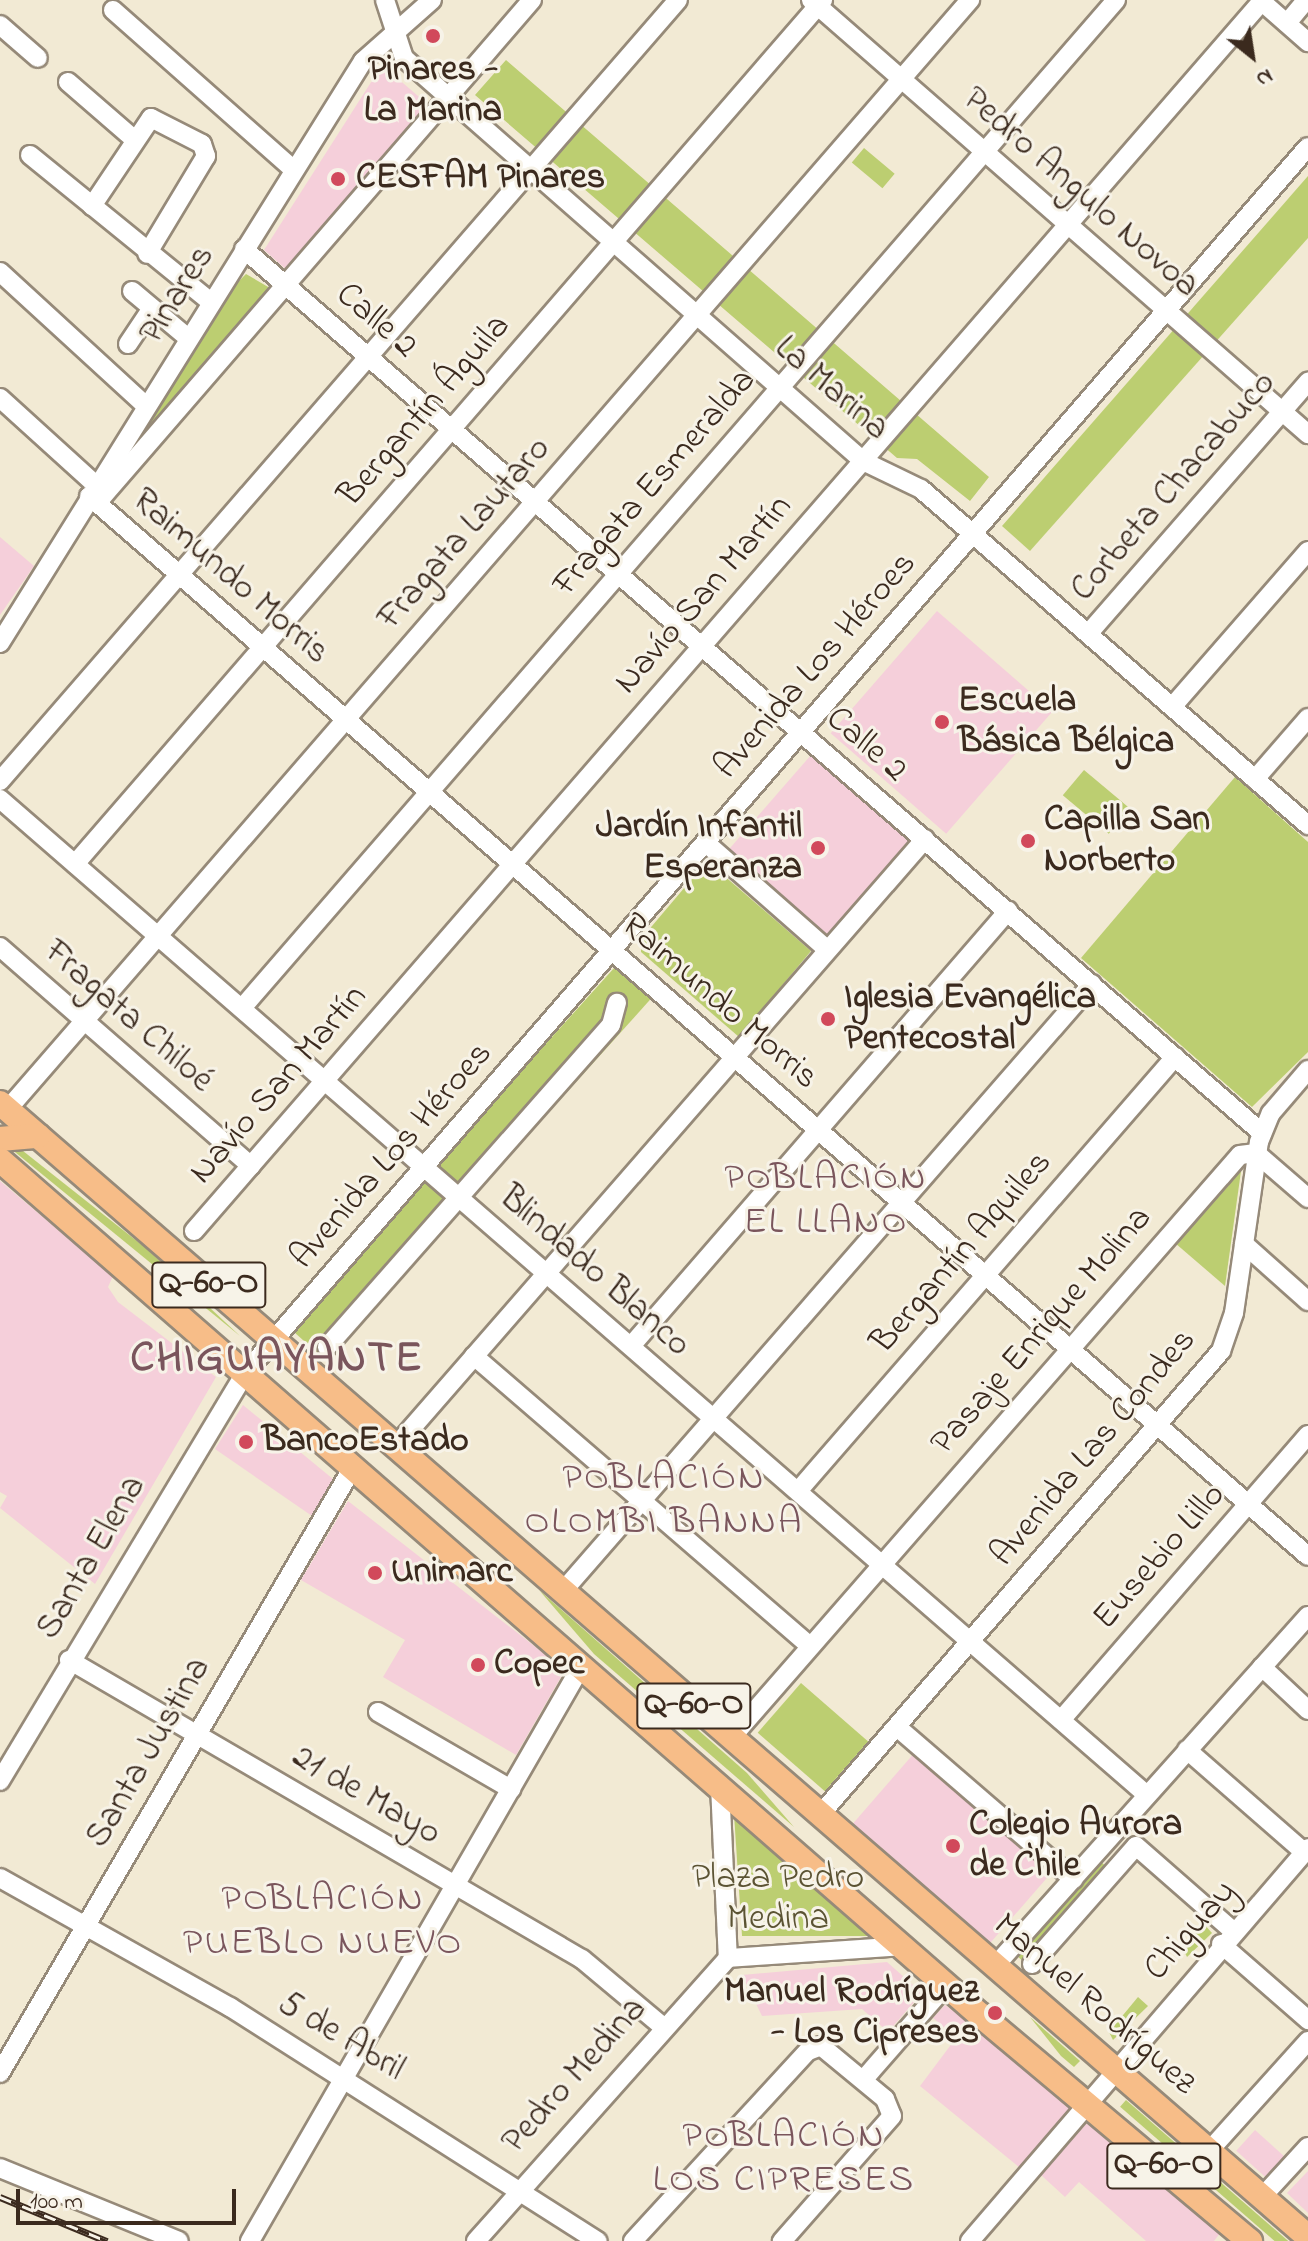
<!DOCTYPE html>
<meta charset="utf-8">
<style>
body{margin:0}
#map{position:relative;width:1308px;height:2241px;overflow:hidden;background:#f2ead4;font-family:"Indie Flower",sans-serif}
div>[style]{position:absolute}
.built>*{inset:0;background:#f5cfda;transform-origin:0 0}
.green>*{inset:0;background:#bcce71;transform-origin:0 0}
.roads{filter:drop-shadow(2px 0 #968a79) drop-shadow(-2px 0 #968a79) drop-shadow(0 2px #968a79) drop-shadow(0 -2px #968a79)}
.minor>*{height:18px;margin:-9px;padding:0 9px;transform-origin:9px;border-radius:9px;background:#fff}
.major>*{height:24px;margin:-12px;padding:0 12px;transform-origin:12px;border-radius:12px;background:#f7bd88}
.rail>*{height:7px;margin-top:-3.5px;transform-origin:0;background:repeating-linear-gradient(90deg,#f7f3e8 0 12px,#3b2a1e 0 24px);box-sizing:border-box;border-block:2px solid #3b2a1e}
.dots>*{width:22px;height:22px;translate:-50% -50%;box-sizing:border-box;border:4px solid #f7f3e8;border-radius:50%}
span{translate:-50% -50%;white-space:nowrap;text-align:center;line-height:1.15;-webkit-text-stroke:6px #f7f3e8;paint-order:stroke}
.shield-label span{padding:2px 6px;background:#f7f3e8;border:2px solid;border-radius:6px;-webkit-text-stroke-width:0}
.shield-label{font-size:34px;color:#3b2a1e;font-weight:700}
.poi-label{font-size:36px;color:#3b2a1e;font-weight:700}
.left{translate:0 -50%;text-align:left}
.right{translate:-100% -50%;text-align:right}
.street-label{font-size:36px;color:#3b2a1e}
.park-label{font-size:36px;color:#5b5333}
.neighbourhood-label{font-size:38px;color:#7a555c;letter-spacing:2px}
.district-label{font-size:44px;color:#7a555c;font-weight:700;letter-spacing:2px}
.north{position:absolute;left:1212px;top:16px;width:80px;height:80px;-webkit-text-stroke:6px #f7f3e8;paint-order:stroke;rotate:150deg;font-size:22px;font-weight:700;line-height:32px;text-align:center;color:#3b2a1e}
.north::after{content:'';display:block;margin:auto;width:28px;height:36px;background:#3b2a1e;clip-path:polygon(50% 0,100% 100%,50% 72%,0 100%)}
.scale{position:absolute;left:16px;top:2189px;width:220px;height:36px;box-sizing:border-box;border:4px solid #3b2a1e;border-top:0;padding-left:10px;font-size:24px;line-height:28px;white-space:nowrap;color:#3b2a1e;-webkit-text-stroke:6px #f7f3e8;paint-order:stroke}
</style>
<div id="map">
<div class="built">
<i style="clip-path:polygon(382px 65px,432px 108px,288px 271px,264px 250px)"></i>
<i style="clip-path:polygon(0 537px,34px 566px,0 615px)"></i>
<i style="left:937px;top:611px;width:153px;height:162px;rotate:41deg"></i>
<i style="left:811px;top:755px;width:133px;height:131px;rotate:41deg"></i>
<i style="clip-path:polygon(0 1181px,113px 1276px,108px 1287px,118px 1302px,216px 1377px,95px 1584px,0 1508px,7px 1496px,0 1492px)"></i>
<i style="clip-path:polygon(243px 1405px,333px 1479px,312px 1516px,215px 1449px)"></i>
<i style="clip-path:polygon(348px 1501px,565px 1670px,516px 1755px,383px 1677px,405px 1640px,301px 1580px)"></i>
<i style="left:916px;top:1751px;width:182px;height:96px;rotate:41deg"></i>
<i style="clip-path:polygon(887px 1962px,922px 1993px,888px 2032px,862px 2009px,762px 2016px,742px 1975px)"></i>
<i style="clip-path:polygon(945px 2005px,1071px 2097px,1071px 2109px,1020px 2168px,920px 2086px,956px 2038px,933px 2018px)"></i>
<i style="clip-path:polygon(1086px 2124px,1102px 2127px,1221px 2232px,1214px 2241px,1146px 2241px,1079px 2182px,1065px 2197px,1041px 2175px)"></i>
<i style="left:1255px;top:2130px;width:42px;height:28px;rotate:42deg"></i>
<i style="clip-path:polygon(1308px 2171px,1308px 2213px,1287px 2193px)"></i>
</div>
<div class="green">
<i style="clip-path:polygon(506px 60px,989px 477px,970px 501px,917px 459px,897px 458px,475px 95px)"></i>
<i style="left:864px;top:148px;width:40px;height:19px;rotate:40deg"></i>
<i style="clip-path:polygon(1308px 176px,1308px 238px,1030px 551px,1002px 526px)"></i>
<i style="clip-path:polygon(246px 274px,275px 291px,120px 470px,238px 282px)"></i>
<i style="left:1084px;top:770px;width:60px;height:33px;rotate:40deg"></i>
<i style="clip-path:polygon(1235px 777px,1308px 842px,1308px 1052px,1252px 1107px,1081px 958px)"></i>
<i style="clip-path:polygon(707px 861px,811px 951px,739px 1037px,641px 952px,641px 939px)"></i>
<i style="left:615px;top:967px;width:48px;height:486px;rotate:42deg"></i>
<i style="clip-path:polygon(18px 1147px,147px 1249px,240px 1336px,10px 1148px)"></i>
<i style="clip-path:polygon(1242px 1164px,1225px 1286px,1175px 1243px)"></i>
<i style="clip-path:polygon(539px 1590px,747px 1773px,794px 1827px,594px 1654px)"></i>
<i style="left:801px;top:1683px;width:89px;height:66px;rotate:41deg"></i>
<i style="clip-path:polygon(734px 1814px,877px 1936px,742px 1936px)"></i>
<i style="left:1100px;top:1861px;width:13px;height:126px;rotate:42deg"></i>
<i style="clip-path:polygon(1203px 1923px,1212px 1933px,1187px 1957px,1182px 1947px)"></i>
<i style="clip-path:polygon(1138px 1997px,1148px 2006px,1113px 2040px,1109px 2032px)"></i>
<i style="clip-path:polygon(1030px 2017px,1080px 2061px,1074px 2067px,1061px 2056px)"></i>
<i style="left:1126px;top:2100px;width:215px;height:9px;rotate:41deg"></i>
</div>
<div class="roads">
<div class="minor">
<i style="left:385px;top:0;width:61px;rotate:71.9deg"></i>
<i style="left:404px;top:58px;width:611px;rotate:41.28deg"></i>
<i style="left:863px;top:461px;width:64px;rotate:25.8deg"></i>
<i style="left:921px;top:489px;width:513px;rotate:40.97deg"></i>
<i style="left:811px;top:0;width:660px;rotate:41.13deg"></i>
<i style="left:1260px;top:0;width:64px;rotate:41.2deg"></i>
<i style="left:113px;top:10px;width:242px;rotate:41.5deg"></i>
<i style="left:1287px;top:23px;width:30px;rotate:-50deg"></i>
<i style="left:0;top:25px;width:50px;rotate:41deg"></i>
<i style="left:68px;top:82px;width:89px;rotate:40.9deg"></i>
<i style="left:30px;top:155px;width:233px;rotate:39.1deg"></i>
<i style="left:92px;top:206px;width:106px;rotate:-56.2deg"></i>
<i style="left:151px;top:118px;width:57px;rotate:27deg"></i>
<i style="left:202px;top:144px;width:13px;rotate:72deg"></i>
<i style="left:206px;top:156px;width:114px;rotate:121deg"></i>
<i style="left:244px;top:249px;width:1348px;rotate:40.97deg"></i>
<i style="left:0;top:272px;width:198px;rotate:42.5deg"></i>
<i style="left:132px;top:291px;width:73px;rotate:40deg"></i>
<i style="left:128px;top:344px;width:43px;rotate:-56.3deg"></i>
<i style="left:0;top:398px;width:130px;rotate:42.2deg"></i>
<i style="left:89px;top:496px;width:1615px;rotate:41.01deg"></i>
<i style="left:97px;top:503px;width:665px;rotate:-49.15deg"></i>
<i style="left:1088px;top:634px;width:335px;rotate:-48.9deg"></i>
<i style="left:0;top:643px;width:686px;rotate:-58.05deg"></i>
<i style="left:363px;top:61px;width:92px;rotate:-41.5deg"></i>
<i style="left:1172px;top:707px;width:207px;rotate:-48.9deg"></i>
<i style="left:1255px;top:779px;width:81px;rotate:-49deg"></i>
<i style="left:0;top:781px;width:1034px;rotate:-49.04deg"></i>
<i style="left:0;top:799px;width:1519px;rotate:40.97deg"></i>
<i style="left:706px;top:843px;width:162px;rotate:41.3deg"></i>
<i style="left:75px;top:864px;width:1143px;rotate:-49.12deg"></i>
<i style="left:0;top:947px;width:333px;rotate:41.1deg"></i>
<i style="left:242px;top:1008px;width:1334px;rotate:-49.07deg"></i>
<i style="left:7px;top:1110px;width:1470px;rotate:-49.06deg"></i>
<i style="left:194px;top:1231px;width:1629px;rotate:-49.03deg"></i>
<i style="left:1244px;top:1244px;width:86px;rotate:41.7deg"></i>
<i style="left:631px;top:1346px;width:576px;rotate:-49.09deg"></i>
<i style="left:327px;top:1347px;width:429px;rotate:-48.6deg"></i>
<i style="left:611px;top:1025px;width:23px;rotate:-75deg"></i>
<i style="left:474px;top:1356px;width:444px;rotate:40.8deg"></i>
<i style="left:396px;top:1446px;width:805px;rotate:-48.93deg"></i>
<i style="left:798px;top:1491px;width:575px;rotate:-49.02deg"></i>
<i style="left:563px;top:1591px;width:805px;rotate:-48.93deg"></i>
<i style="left:69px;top:1660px;width:594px;rotate:30.24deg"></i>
<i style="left:582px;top:1959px;width:104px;rotate:39.9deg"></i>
<i style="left:1262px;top:1667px;width:63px;rotate:43.1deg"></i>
<i style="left:378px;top:1712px;width:154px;rotate:30.1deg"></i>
<i style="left:1061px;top:1720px;width:377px;rotate:-49.1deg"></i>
<i style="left:897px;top:1727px;width:233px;rotate:40.8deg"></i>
<i style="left:731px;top:1738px;width:774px;rotate:-48.88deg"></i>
<i style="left:1240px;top:1155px;width:16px;rotate:-7deg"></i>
<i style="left:1256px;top:1153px;width:69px;rotate:40.9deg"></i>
<i style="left:1187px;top:1750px;width:155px;rotate:41.1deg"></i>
<i style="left:0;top:1781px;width:477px;rotate:-59deg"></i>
<i style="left:246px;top:1372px;width:1621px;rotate:-49.08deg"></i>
<i style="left:720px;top:1785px;width:173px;rotate:87.4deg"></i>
<i style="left:819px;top:1816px;width:615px;rotate:-49.16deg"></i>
<i style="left:1221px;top:1351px;width:40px;rotate:-71.1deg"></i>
<i style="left:1234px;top:1313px;width:173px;rotate:-81.7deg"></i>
<i style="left:1259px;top:1142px;width:31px;rotate:-68deg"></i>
<i style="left:1271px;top:1113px;width:57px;rotate:-49.3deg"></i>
<i style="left:0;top:1878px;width:264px;rotate:29.3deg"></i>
<i style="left:230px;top:2007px;width:436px;rotate:32.5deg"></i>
<i style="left:1221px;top:1944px;width:116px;rotate:41.1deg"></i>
<i style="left:1032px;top:1964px;width:157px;rotate:-48.6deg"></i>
<i style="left:1136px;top:1846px;width:129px;rotate:41.2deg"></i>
<i style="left:994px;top:1967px;width:471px;rotate:-48.2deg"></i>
<i style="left:0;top:2073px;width:701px;rotate:-59.78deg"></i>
<i style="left:864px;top:2079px;width:125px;rotate:-48.9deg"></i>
<i style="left:1209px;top:2151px;width:148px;rotate:-48deg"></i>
<i style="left:0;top:2168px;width:193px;rotate:22.2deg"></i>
<i style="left:1262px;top:2197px;width:68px;rotate:-47.4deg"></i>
<i style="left:250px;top:2241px;width:665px;rotate:-60.04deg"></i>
<i style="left:476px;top:2241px;width:379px;rotate:-48.3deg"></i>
<i style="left:728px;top:1958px;width:175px;rotate:-3.9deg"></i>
<i style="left:633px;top:2241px;width:258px;rotate:-47.4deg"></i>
<i style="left:808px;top:2051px;width:14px;rotate:-21deg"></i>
<i style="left:821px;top:2046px;width:83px;rotate:39.6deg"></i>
<i style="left:885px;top:2099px;width:18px;rotate:68deg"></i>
<i style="left:892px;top:2116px;width:167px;rotate:131.3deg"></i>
<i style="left:970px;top:2241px;width:518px;rotate:-49.3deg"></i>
</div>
<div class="major">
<i style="left:0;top:1103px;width:1731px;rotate:40.92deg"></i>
<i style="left:0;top:1139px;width:38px;rotate:-5deg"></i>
<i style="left:0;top:1160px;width:1299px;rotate:41.1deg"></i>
<i style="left:979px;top:2014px;width:354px;rotate:40deg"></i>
</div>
</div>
<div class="rail">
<i style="left:0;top:2197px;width:116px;rotate:22.4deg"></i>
</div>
<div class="dots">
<i style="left:433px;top:36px;background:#d1495b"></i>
<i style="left:338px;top:179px;background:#d1495b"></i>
<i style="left:942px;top:722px;background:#d1495b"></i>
<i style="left:1028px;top:841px;background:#d1495b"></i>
<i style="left:818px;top:848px;background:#d1495b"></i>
<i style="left:828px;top:1019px;background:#d1495b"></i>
<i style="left:246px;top:1442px;background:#d1495b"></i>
<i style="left:375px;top:1573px;background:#d1495b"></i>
<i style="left:478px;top:1665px;background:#d1495b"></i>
<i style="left:953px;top:1846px;background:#d1495b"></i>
<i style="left:995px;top:2013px;background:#d1495b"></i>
</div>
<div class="shield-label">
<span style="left:209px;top:1285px">Q-60-O</span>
<span style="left:694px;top:1706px">Q-60-O</span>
<span style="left:1164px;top:2166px">Q-60-O</span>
</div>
<div class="poi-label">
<span style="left:433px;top:91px">Pinares -<br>La Marina</span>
<span class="left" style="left:356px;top:179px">CESFAM Pinares</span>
<span class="left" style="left:958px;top:722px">Escuela<br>Básica Bélgica</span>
<span class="left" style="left:1044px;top:841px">Capilla San<br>Norberto</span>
<span class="right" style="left:802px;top:848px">Jardín Infantil<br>Esperanza</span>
<span class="left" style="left:844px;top:1019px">Iglesia Evangélica<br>Pentecostal</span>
<span class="left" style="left:262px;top:1442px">BancoEstado</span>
<span class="left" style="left:391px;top:1573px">Unimarc</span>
<span class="left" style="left:494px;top:1665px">Copec</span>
<span class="left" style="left:969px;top:1846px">Colegio Aurora<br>de Chile</span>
<span class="right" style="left:979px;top:2013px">Manuel Rodríguez<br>- Los Cipreses</span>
</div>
<div class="street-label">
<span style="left:1080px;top:193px;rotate:41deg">Pedro Angulo Novoa</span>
<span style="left:178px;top:295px;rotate:-58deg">Pinares</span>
<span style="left:376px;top:321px;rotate:41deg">Calle 2</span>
<span style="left:831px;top:389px;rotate:41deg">La Marina</span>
<span style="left:425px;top:411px;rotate:-49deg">Bergantín Águila</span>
<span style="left:655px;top:483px;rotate:-49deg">Fragata Esmeralda</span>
<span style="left:1174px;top:487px;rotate:-49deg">Corbeta Chacabuco</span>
<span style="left:465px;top:534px;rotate:-49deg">Fragata Lautaro</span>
<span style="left:230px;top:577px;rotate:41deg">Raimundo Morris</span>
<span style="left:704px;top:595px;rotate:-49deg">Navío San Martín</span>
<span style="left:816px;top:666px;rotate:-49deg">Avenida Los Héroes</span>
<span style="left:866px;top:745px;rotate:41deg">Calle 2</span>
<span style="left:719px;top:1002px;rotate:41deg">Raimundo Morris</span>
<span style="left:128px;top:1017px;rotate:41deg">Fragata Chiloé</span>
<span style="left:279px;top:1085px;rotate:-49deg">Navío San Martín</span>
<span style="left:392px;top:1156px;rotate:-49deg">Avenida Los Héroes</span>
<span style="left:962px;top:1253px;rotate:-49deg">Bergantín Aquiles</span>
<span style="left:594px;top:1272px;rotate:41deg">Blindado Blanco</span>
<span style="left:1042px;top:1331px;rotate:-49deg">Pasaje Enrique Molina</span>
<span style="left:1094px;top:1448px;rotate:-50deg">Avenida Las Condes</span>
<span style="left:1160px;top:1557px;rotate:-49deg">Eusebio Lillo</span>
<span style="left:92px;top:1558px;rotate:-60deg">Santa Elena</span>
<span style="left:149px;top:1753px;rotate:-60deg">Santa Justina</span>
<span style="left:366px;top:1796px;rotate:30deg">21 de Mayo</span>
<span style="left:1191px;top:1931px;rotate:-49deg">Chiguay</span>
<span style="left:1094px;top:2005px;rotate:41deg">Manuel Rodríguez</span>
<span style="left:341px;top:2037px;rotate:31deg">5 de Abril</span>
<span style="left:575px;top:2076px;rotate:-48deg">Pedro Medina</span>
</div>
<div class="park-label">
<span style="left:778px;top:1899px">Plaza Pedro<br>Medina</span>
</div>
<div class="neighbourhood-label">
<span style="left:826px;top:1202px">POBLACIÓN<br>EL LLANO</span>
<span style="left:664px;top:1502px">POBLACIÓN<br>OLOMBI BANNA</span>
<span style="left:323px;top:1923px">POBLACIÓN<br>PUEBLO NUEVO</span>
<span style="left:784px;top:2160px">POBLACIÓN<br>LOS CIPRESES</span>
</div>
<div class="district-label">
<span style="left:277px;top:1359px">CHIGUAYANTE</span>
</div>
<div class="north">N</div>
<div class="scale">100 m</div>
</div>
